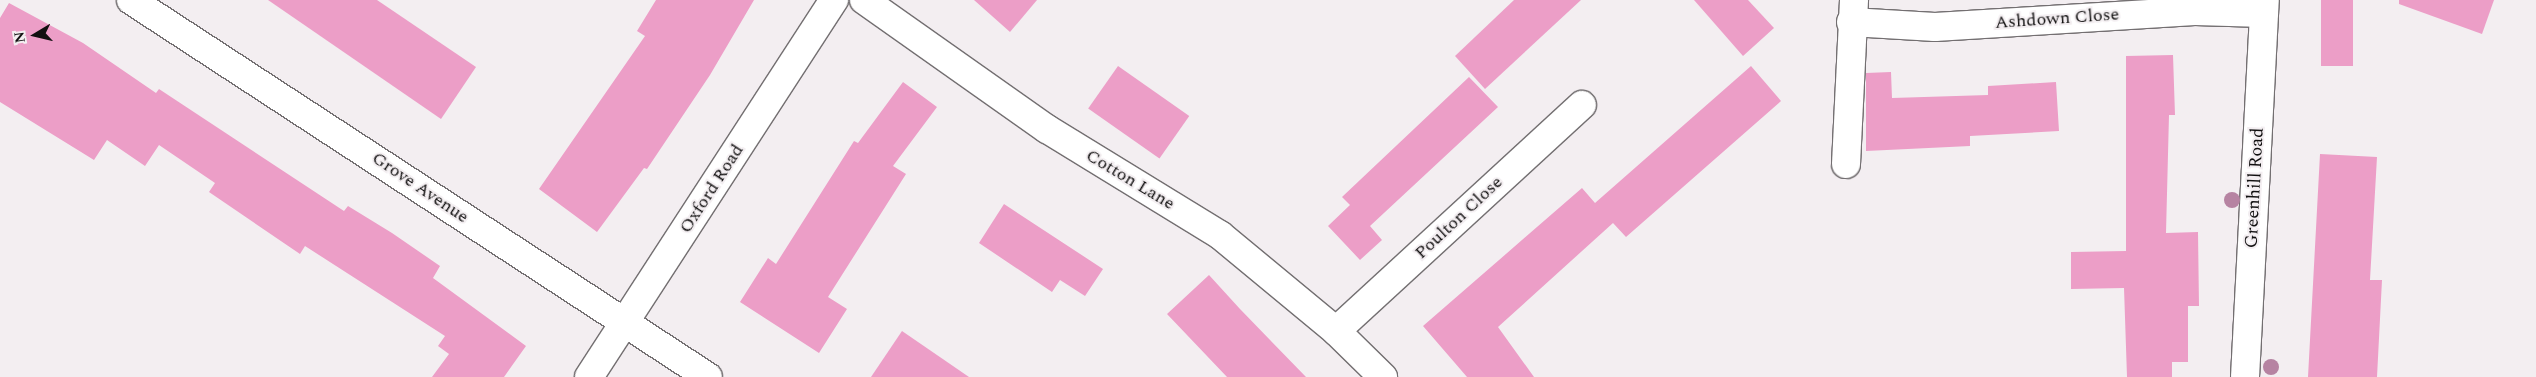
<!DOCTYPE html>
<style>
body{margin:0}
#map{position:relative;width:2536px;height:377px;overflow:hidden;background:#f3eef1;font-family:Spectral,serif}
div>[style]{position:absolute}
.building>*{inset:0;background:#ec9ec7;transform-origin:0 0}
.roads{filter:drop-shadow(1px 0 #736f71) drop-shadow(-1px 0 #736f71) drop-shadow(0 1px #736f71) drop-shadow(0 -1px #736f71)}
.minor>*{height:28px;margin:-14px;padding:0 14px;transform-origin:14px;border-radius:14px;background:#fff}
.trees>*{width:16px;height:16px;margin:-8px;border-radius:50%;background:#b683a2}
span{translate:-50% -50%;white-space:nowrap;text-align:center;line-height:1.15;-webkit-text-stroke:4px #f3eef1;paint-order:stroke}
.street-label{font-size:18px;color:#111010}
.north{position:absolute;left:10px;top:10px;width:50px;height:50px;-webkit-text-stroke:4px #f3eef1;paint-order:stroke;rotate:261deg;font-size:14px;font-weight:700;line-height:20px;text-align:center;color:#111010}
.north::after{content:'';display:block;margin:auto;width:18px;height:22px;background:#111010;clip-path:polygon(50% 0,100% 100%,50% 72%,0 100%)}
</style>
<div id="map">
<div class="building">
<i style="clip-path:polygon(268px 0,377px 0,476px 67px,441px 119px)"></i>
<i style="clip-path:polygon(656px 0,754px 0,710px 75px,647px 169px,644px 168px,597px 232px,539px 189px,645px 36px,637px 31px)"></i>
<i style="clip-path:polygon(974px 0,1037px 0,1010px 32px)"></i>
<i style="clip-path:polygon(1514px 0,1581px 0,1485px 89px,1455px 56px)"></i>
<i style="clip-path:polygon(1694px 0,1748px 0,1774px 28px,1743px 56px)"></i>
<i style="left:2321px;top:0;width:32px;height:66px"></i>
<i style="clip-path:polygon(2399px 0,2494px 0,2482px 34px,2399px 4px)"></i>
<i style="clip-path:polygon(9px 3px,83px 43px,156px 93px,159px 89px,344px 211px,348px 206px,392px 233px,440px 266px,433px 278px,526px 346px,504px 377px,432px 377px,449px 354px,438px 346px,445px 336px,305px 246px,300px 254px,209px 192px,215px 183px,159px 145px,145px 166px,107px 140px,94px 160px,0 102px,0 18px)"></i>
<i style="clip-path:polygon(2173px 55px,2175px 115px,2169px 115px,2166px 233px,2198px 232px,2199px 306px,2188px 306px,2188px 362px,2172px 362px,2172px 377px,2127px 377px,2124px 288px,2071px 289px,2071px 252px,2126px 251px,2126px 56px)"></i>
<i style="left:1118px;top:66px;width:87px;height:52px;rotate:35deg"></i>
<i style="clip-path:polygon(1751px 66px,1781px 101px,1626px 237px,1613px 223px,1498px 327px,1534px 377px,1467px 377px,1423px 326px,1582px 188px,1595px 203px)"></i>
<i style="clip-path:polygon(1891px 72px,1892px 98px,1988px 95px,1988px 86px,2056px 82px,2059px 131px,1970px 136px,1970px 146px,1866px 151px,1866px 73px)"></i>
<i style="clip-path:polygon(1469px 77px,1498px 107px,1370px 226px,1382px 240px,1360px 260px,1328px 226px,1350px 205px,1342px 197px)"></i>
<i style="clip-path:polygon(903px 82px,937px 107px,893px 166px,906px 174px,828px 297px,847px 309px,819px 353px,740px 302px,768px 258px,776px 264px,854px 141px,858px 143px)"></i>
<i style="clip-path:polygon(2320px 154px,2377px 157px,2370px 280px,2382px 280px,2377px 377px,2308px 377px)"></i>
<i style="clip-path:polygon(1004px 204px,1103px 269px,1085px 296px,1060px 280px,1052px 292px,979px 243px)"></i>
<i style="clip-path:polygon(1209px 275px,1240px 309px,1306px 377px,1227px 377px,1167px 314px)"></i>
<i style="clip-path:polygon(902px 331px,969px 377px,871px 377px)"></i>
</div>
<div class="roads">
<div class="minor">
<i style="left:131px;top:0;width:689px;rotate:33.16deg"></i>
<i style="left:864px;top:0;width:224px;rotate:35.2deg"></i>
<i style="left:1047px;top:129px;width:203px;rotate:31.5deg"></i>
<i style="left:1220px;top:235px;width:151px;rotate:39.6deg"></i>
<i style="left:1336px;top:331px;width:66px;rotate:44.4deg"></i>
<i style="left:1851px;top:22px;width:84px;rotate:3.4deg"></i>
<i style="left:1935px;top:27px;width:260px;rotate:-3.5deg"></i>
<i style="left:2195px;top:11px;width:69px;rotate:1.7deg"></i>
<i style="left:1846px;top:164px;width:164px;rotate:-87.2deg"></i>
<i style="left:1336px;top:331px;width:334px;rotate:-42.6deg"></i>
<i style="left:589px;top:377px;width:450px;rotate:-57deg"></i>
<i style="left:2245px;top:377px;width:378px;rotate:-87deg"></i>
</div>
</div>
<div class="trees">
<i style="left:2232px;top:200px"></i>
<i style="left:2271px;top:367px"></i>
</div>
<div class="street-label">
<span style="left:2057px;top:19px;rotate:-4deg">Ashdown Close</span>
<span style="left:1130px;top:180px;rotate:31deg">Cotton Lane</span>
<span style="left:420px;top:188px;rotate:34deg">Grove Avenue</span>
<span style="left:2255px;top:188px;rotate:-87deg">Greenhill Road</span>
<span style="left:712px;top:189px;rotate:-57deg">Oxford Road</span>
<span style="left:1459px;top:218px;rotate:-43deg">Poulton Close</span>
</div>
<div class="north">N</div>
</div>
